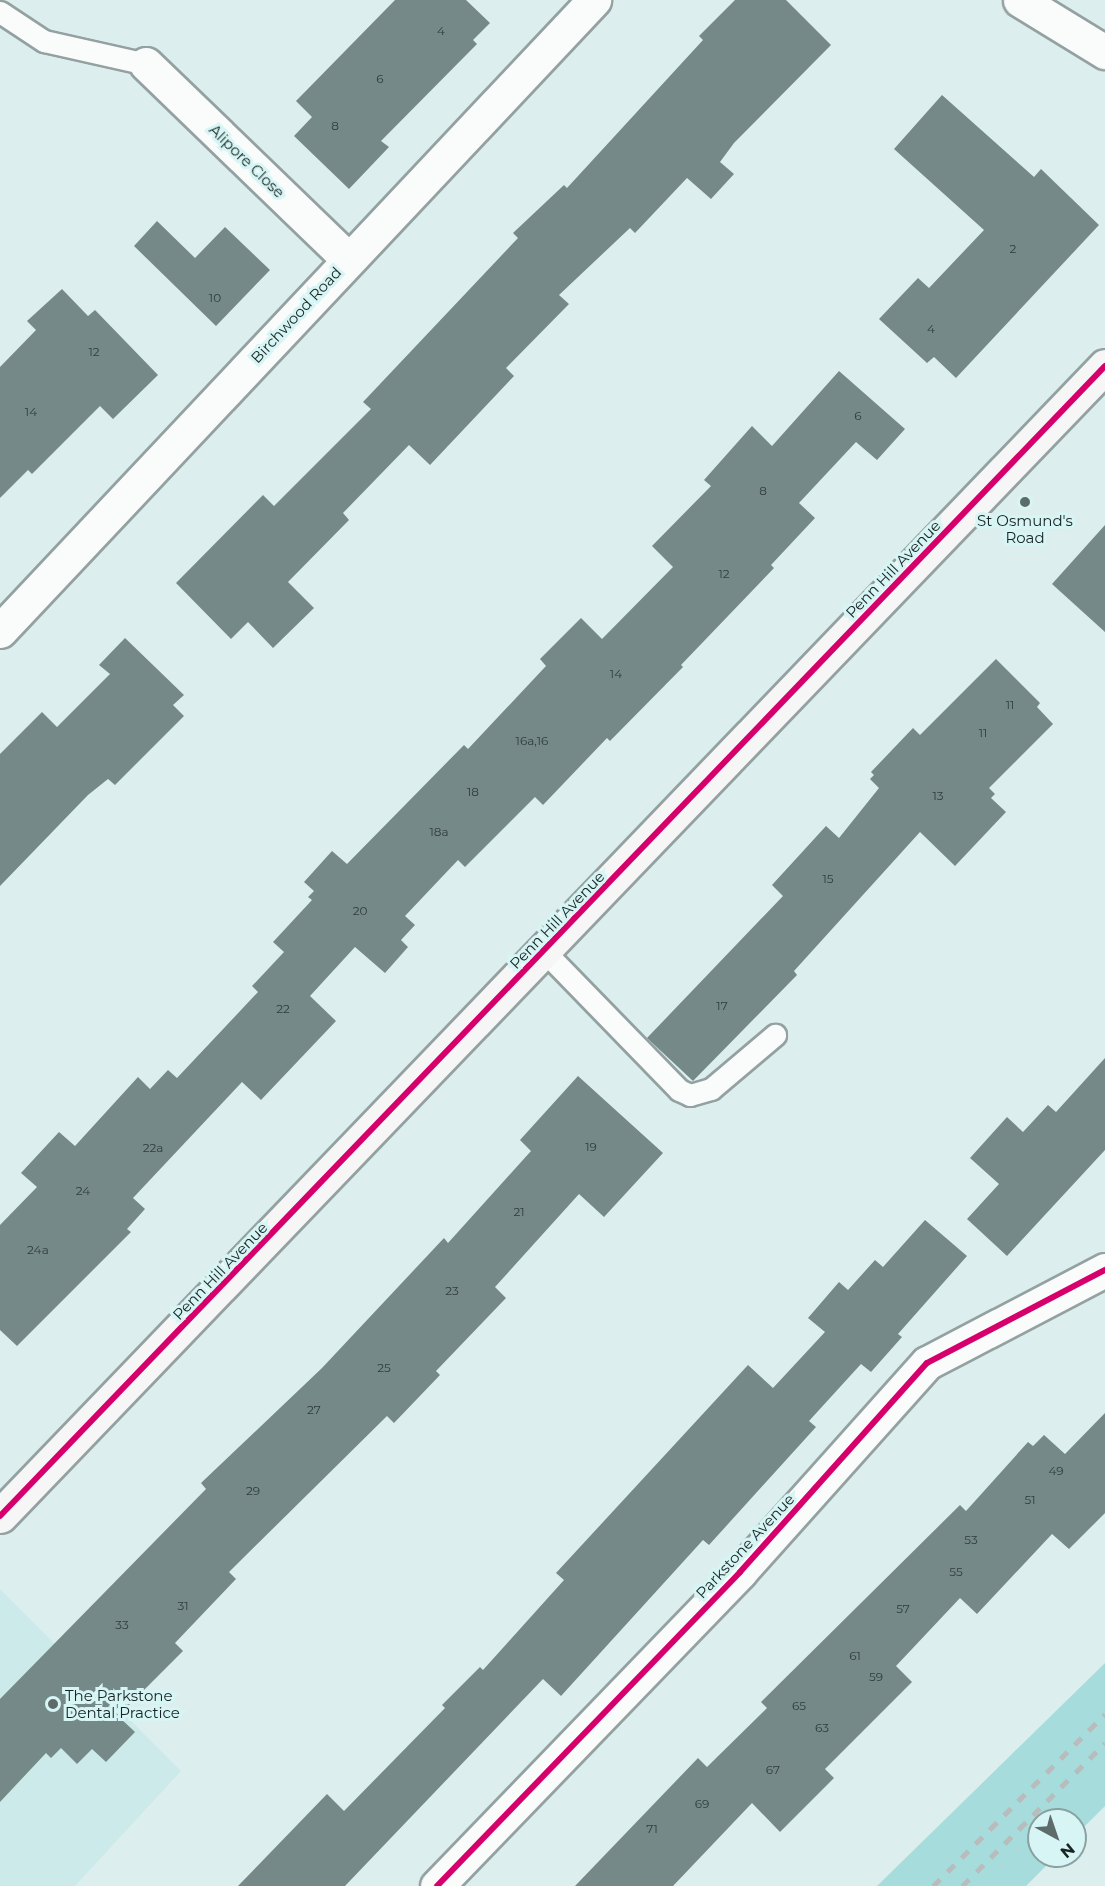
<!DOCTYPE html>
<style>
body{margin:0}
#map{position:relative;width:1105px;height:1886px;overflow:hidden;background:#dee;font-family:Montserrat,sans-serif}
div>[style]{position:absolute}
.built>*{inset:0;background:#cceae9}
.green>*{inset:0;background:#a6dddc}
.building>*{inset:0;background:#768989}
.roads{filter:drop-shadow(2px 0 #94a1a1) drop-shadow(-2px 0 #94a1a1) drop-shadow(0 2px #94a1a1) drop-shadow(0 -2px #94a1a1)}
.lane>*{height:21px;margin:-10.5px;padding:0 10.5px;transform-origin:10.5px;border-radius:10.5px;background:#fafcfc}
.street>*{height:33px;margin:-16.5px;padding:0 16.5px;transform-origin:16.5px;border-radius:16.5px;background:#fafcfc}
.secondary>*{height:33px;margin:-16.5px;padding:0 16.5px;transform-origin:16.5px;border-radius:16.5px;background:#f7f6f7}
.rail>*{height:4.5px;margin-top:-2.25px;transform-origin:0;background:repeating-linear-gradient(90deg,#b8bcbc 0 10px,transparent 0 20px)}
.cycleway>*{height:6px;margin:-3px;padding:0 3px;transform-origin:3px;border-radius:3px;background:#d6006c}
.dots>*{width:16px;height:16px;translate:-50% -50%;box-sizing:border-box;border:3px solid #d6f5f4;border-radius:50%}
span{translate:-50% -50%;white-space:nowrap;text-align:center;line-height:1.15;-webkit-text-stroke:6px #d6f5f4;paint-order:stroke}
.number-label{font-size:12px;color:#303d3d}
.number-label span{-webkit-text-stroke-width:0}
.street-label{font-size:15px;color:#192424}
.poi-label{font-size:15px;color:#192424}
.left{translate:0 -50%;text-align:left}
.north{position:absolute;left:1027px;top:1808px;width:60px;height:60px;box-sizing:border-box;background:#d6f5f4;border:2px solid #8aa1a1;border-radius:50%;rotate:140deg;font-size:16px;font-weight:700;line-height:24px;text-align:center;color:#192424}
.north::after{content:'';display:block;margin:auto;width:21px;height:27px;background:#5e6b6b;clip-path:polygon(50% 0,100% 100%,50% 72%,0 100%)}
</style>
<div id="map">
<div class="built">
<i style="clip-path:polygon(0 1589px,181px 1771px,75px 1886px,0 1886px)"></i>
</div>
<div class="green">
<i style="clip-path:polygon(1105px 1663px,1105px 1806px,1075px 1836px,1075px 1820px,1039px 1820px,1039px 1856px,1056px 1856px,1026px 1886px,877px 1886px)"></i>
</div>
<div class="building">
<i style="clip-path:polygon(395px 0,466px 0,490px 23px,473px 40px,477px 44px,381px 141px,389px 147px,349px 189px,294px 136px,312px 117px,296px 101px)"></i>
<i style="clip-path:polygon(735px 0,786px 0,831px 45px,734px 143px,720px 162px,734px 174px,711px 199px,687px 178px,635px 233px,630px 228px,559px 295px,569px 304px,506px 368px,514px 376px,430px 465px,409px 445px,343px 513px,349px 520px,288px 582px,314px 608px,273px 648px,248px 622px,231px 639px,176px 583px,263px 495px,274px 506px,371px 409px,363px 402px,518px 238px,513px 233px,564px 185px,567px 188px,703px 40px,699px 36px)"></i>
<i style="clip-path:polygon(942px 95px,1034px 177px,1041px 169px,1099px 225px,956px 378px,934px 357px,927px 363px,879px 319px,918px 278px,929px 288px,984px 230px,894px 149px)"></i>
<i style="clip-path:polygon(157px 221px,195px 258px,225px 227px,270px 270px,216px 326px,134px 246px)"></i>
<i style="clip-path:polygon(62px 289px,88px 316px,95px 310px,158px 375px,113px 419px,100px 406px,32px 474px,28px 470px,0 498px,0 367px,36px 330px,27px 321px)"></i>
<i style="clip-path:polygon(839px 371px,905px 429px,877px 460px,856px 442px,799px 503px,815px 518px,771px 565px,774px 568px,681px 665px,683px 667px,610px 741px,607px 738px,543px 805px,535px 797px,465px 867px,458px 860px,405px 916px,415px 925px,401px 940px,408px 947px,385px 973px,355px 947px,310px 996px,336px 1021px,261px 1100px,242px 1082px,133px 1198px,145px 1209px,127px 1229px,131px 1232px,17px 1346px,0 1330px,0 1225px,37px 1187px,21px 1173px,59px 1132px,75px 1146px,138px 1077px,150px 1089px,168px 1070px,177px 1078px,258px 992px,252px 986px,284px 952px,273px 942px,312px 900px,308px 897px,314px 891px,304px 882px,332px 851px,347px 864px,464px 745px,468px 749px,546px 666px,540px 659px,581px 618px,602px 639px,673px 567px,652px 546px,711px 486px,704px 480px,752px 426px,772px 446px)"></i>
<i style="clip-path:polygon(1105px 525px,1105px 632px,1052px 584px)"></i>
<i style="clip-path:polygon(125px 638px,184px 695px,173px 705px,184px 716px,115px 785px,108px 779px,88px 795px,0 886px,0 754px,42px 712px,57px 727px,110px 674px,99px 665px)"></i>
<i style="clip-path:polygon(996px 659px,1040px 703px,1037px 707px,1053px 724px,989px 788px,995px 794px,991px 798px,1006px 812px,955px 866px,920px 832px,794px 971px,797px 975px,693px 1081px,647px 1038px,783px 896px,772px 885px,826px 826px,839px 838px,879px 788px,870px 779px,874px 775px,871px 772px,913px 728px,920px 735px)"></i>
<i style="clip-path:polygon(1105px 1058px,1105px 1150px,1007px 1256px,967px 1219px,999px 1184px,970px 1158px,1007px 1117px,1023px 1132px,1048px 1105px,1056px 1112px)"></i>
<i style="clip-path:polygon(578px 1076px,663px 1153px,604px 1217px,579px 1194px,495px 1287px,506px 1298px,436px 1371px,440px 1375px,394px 1423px,387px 1416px,229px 1572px,236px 1579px,175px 1643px,183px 1651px,118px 1716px,135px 1732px,106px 1762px,92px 1749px,77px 1764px,61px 1748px,51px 1758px,46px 1753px,0 1802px,0 1699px,206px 1489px,201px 1483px,322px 1368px,444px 1238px,448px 1243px,531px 1151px,520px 1140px)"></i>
<i style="clip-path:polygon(925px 1220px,967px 1256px,898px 1334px,902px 1337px,871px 1372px,861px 1364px,809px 1421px,816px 1427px,709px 1545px,703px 1540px,561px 1696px,543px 1679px,345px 1886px,238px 1886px,327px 1794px,344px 1811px,445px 1708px,442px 1705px,480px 1667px,483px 1670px,564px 1580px,556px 1573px,748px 1365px,773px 1388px,825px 1332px,808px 1318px,839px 1282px,848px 1290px,875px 1260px,883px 1267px)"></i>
<i style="clip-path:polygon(1105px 1413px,1105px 1513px,1069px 1549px,1052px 1534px,977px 1614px,960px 1598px,896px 1666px,912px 1682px,825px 1769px,834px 1778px,780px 1832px,752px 1803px,673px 1886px,575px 1886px,698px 1758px,707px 1767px,767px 1708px,761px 1702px,960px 1505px,966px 1511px,1028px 1442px,1033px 1446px,1044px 1435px,1065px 1454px)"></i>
</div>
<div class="roads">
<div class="lane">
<i style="left:0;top:12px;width:53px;rotate:33.4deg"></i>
<i style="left:44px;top:41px;width:105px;rotate:12.7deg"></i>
<i style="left:544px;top:951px;width:194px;rotate:45.8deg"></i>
<i style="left:679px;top:1090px;width:12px;rotate:24deg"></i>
<i style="left:690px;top:1095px;width:22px;rotate:-16deg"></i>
<i style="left:711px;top:1089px;width:84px;rotate:-40.2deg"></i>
</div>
<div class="street">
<i style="left:1020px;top:0;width:100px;rotate:31.5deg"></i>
<i style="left:146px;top:64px;width:281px;rotate:44deg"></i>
<i style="left:0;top:631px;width:867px;rotate:-46.73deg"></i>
<i style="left:437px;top:1886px;width:436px;rotate:-46deg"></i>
<i style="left:740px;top:1572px;width:280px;rotate:-48.2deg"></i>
<i style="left:927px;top:1363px;width:201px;rotate:-27.6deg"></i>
</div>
<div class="secondary">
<i style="left:0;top:1516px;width:1595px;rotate:-46.14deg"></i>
</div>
</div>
<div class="rail">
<i style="left:933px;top:1886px;width:243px;rotate:-45deg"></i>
<i style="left:962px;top:1886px;width:202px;rotate:-45deg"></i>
</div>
<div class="cycleway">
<i style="left:0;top:1516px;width:1595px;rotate:-46.14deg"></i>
<i style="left:437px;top:1886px;width:436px;rotate:-46deg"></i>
<i style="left:740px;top:1572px;width:280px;rotate:-48.2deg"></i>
<i style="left:927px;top:1363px;width:201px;rotate:-27.6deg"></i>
</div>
<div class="dots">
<i style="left:1025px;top:502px;background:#5e6b6b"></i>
<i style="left:53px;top:1704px;background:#5e6b6b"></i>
</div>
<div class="number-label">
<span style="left:441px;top:31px">4</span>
<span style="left:380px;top:79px">6</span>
<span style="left:335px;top:126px">8</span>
<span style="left:1013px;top:249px">2</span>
<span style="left:215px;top:298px">10</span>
<span style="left:931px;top:329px">4</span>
<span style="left:94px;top:352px">12</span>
<span style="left:31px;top:412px">14</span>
<span style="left:858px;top:416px">6</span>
<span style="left:763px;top:491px">8</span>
<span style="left:724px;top:574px">12</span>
<span style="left:616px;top:674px">14</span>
<span style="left:1010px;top:705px">11</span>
<span style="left:983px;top:733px">11</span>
<span style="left:532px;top:741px">16a,16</span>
<span style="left:473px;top:792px">18</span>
<span style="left:938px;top:796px">13</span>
<span style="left:439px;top:832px">18a</span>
<span style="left:828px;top:879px">15</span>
<span style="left:360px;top:911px">20</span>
<span style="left:722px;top:1006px">17</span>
<span style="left:283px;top:1009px">22</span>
<span style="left:591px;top:1147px">19</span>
<span style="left:153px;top:1148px">22a</span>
<span style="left:83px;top:1191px">24</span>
<span style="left:519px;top:1212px">21</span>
<span style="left:38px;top:1250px">24a</span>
<span style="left:452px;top:1291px">23</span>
<span style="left:384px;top:1368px">25</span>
<span style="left:314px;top:1410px">27</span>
<span style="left:1056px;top:1471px">49</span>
<span style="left:253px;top:1491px">29</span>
<span style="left:1030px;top:1500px">51</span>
<span style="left:971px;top:1540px">53</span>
<span style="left:956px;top:1572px">55</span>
<span style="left:183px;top:1606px">31</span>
<span style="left:903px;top:1609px">57</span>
<span style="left:122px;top:1625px">33</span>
<span style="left:855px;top:1656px">61</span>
<span style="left:876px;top:1677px">59</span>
<span style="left:799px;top:1706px">65</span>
<span style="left:822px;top:1728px">63</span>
<span style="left:773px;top:1770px">67</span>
<span style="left:702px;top:1804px">69</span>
<span style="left:652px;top:1829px">71</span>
</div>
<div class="street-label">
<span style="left:247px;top:161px;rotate:44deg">Alipore Close</span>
<span style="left:296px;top:315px;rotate:-47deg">Birchwood Road</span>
<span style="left:893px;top:569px;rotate:-46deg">Penn Hill Avenue</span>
<span style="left:557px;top:920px;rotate:-46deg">Penn Hill Avenue</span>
<span style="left:220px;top:1271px;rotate:-46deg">Penn Hill Avenue</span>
<span style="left:745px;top:1546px;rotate:-47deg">Parkstone Avenue</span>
</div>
<div class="poi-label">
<span style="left:1025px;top:529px">St Osmund's<br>Road</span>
<span class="left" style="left:65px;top:1704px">The Parkstone<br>Dental Practice</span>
</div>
<div class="north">N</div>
</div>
